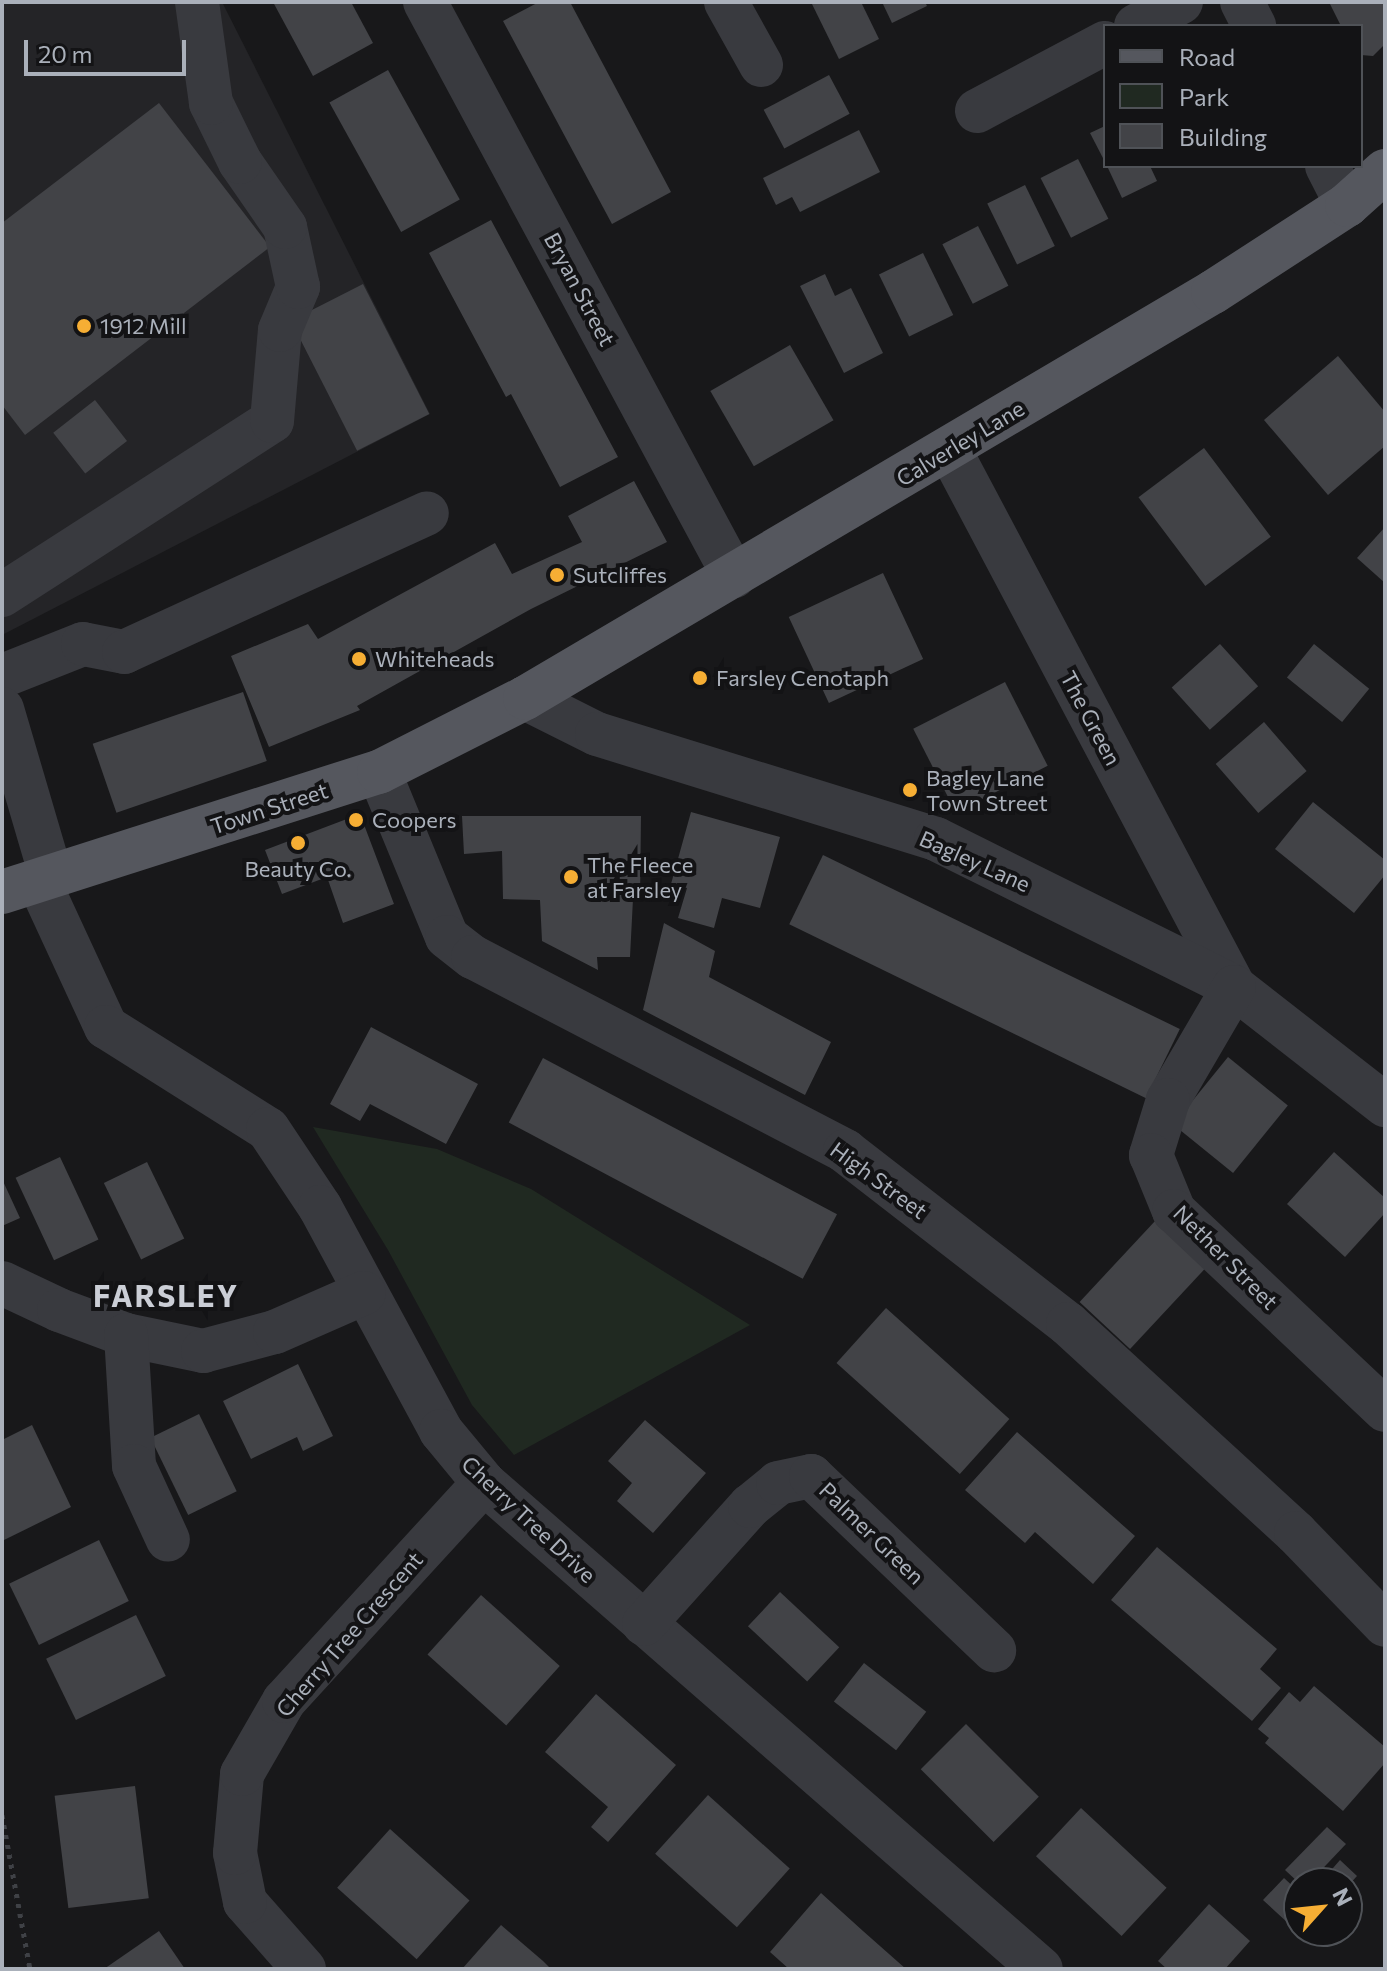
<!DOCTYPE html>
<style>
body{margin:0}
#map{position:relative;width:1387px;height:1971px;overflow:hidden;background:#18181a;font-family:Commissioner,sans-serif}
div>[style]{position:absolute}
.built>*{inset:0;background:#242427}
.green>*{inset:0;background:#202921}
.building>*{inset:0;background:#424347;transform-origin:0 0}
.path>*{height:5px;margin-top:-2.5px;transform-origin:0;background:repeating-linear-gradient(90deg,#3f4146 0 4px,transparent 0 10px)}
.minor>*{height:44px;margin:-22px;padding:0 22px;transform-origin:22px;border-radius:22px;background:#393a3f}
.major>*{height:44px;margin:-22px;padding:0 22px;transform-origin:22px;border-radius:22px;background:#55575e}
.dots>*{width:22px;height:22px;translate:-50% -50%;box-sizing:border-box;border:4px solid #131315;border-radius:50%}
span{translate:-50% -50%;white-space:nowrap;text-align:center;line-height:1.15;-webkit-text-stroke:8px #131315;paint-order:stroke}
.street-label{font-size:22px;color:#aab0ba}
.poi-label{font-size:22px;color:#aab0ba}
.left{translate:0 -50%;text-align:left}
.district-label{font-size:30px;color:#cbced6;font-weight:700;letter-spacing:2px}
.frame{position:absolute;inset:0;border:4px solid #aab0ba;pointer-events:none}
.legend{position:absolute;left:1103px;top:24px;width:260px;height:144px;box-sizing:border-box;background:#131315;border:2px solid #4f5257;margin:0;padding:10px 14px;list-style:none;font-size:24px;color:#aab0ba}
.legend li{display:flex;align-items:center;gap:16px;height:40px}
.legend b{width:40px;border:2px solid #4f5257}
.north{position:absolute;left:1283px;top:1867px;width:80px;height:80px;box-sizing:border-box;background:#131315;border:2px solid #4f5257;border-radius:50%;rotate:63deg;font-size:22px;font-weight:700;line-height:32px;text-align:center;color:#aab0ba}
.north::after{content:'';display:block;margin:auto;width:28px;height:36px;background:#f6ae34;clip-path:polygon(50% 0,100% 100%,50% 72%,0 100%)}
.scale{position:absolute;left:24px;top:40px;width:162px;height:36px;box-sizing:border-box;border:4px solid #aab0ba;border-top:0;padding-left:10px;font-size:24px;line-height:28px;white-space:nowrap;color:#aab0ba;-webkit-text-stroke:6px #131315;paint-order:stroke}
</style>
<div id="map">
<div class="built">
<i style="clip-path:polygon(2px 2px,222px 2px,430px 414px,2px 635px)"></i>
</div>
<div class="green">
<i style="clip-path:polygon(313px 1127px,437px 1149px,531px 1189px,750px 1325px,514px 1455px,472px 1405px,388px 1250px)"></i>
</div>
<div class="building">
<i style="clip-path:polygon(273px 2px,351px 2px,373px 43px,313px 76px)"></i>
<i style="clip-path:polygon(539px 2px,570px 2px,671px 192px,612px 224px,503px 21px)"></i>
<i style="clip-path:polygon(811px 2px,861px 2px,879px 39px,839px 59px)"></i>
<i style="clip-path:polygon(882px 2px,925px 2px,927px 6px,892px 23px)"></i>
<i style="clip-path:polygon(1329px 2px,1385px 2px,1385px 44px,1373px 56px,1361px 55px,1361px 26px,1341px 26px)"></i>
<i style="left:388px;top:70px;width:148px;height:67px;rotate:61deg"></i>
<i style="left:829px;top:75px;width:44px;height:74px;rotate:62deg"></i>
<i style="clip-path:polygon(159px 103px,270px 247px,25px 435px,2px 405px,2px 223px)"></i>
<i style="clip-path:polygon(1105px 126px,1105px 162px,1090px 133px)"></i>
<i style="clip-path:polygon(859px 130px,880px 172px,800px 212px,792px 197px,776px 205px,763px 178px)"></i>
<i style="left:1078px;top:159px;width:67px;height:42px;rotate:63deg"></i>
<i style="clip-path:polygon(1107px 166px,1150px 166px,1157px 181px,1122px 198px)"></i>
<i style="left:1025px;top:185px;width:68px;height:42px;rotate:64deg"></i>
<i style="clip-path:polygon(491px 220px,618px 457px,560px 487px,511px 394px,506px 397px,429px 253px)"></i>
<i style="left:978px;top:226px;width:67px;height:40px;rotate:63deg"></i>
<i style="left:923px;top:253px;width:69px;height:49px;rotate:64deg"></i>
<i style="clip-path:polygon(825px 274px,835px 296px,851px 288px,883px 353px,844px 373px,800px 286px)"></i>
<i style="left:363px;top:284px;width:146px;height:81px;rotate:63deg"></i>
<i style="left:790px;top:345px;width:87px;height:92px;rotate:60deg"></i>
<i style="clip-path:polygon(1338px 356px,1385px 412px,1385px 446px,1328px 495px,1264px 420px)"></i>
<i style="left:95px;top:400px;width:52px;height:53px;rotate:52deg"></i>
<i style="left:1204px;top:448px;width:111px;height:82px;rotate:53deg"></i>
<i style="clip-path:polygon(634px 481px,667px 542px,531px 609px,357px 706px,360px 710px,269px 747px,231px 656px,308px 624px,318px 639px,495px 543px,512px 574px,582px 542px,568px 516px)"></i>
<i style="clip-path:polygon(1385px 527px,1385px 583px,1357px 558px)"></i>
<i style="left:883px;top:573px;width:95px;height:104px;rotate:65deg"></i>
<i style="left:1220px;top:644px;width:57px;height:65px;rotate:48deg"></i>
<i style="left:1314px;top:644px;width:71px;height:43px;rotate:39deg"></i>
<i style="left:1005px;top:682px;width:94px;height:103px;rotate:63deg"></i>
<i style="left:243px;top:692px;width:73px;height:159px;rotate:71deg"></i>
<i style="left:1264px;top:722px;width:65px;height:64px;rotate:49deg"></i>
<i style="clip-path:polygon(1313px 802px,1385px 860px,1385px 875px,1354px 913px,1275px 849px)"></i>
<i style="clip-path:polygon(691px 812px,780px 837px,760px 908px,722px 898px,714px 928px,678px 918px,687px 888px,671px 884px)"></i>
<i style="clip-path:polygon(360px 814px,394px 904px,343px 923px,327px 877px,282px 894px,265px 850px)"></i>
<i style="clip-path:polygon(462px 816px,641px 816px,640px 900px,633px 899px,630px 957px,597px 957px,598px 970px,542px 941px,540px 900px,503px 899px,502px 851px,464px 854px)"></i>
<i style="left:823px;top:855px;width:397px;height:77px;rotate:26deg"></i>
<i style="clip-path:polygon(664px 923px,715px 951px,709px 977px,831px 1042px,805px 1095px,643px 1010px)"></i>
<i style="clip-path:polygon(371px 1027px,478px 1084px,446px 1144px,370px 1104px,360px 1121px,330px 1104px)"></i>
<i style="left:1228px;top:1057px;width:77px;height:87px;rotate:39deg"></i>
<i style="left:543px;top:1058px;width:333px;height:73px;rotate:28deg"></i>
<i style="clip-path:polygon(1334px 1152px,1385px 1198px,1385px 1213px,1345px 1257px,1287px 1204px)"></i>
<i style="left:60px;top:1157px;width:91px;height:49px;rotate:65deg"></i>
<i style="left:147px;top:1162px;width:85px;height:48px;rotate:64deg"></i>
<i style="clip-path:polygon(2px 1179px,20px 1218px,2px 1226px)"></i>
<i style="left:1156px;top:1220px;width:69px;height:112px;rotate:43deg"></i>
<i style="left:886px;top:1308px;width:166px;height:74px;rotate:42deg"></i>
<i style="clip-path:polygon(298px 1364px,333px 1436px,303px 1451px,297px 1437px,251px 1459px,223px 1401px)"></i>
<i style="left:199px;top:1414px;width:86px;height:54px;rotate:64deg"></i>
<i style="clip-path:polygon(645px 1420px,706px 1473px,653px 1533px,617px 1501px,632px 1483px,608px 1461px)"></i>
<i style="clip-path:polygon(32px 1425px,71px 1507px,2px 1541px,2px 1440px)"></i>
<i style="clip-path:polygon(1017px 1432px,1135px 1536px,1093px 1584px,1035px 1532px,1025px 1543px,965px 1490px)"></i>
<i style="left:99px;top:1540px;width:68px;height:100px;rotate:64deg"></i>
<i style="clip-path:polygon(1157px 1547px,1277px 1649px,1260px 1669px,1281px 1688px,1252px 1721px,1111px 1600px)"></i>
<i style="left:780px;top:1592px;width:81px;height:47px;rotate:43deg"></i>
<i style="left:481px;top:1595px;width:106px;height:80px;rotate:42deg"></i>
<i style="left:136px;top:1615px;width:68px;height:100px;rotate:64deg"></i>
<i style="left:864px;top:1663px;width:79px;height:49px;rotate:38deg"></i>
<i style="clip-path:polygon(1314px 1686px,1385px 1747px,1385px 1763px,1343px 1811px,1265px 1743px,1269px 1738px,1258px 1729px,1289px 1692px,1300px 1702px)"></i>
<i style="clip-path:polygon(596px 1694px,676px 1765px,608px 1842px,591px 1827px,608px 1807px,545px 1752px)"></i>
<i style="left:966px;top:1724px;width:103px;height:64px;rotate:45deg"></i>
<i style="left:135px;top:1786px;width:113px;height:81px;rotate:83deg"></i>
<i style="left:708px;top:1795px;width:110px;height:79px;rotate:42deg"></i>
<i style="left:1081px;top:1808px;width:117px;height:66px;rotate:43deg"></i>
<i style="clip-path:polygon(1327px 1827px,1346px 1844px,1309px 1883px,1299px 1883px,1285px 1870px)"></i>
<i style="left:390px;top:1829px;width:107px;height:79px;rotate:42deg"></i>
<i style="clip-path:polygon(1340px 1860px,1357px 1876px,1347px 1887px,1347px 1883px,1320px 1883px)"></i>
<i style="clip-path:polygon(1284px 1878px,1299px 1892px,1299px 1931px,1305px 1931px,1301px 1935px,1263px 1900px)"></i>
<i style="clip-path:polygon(821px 1893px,863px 1931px,906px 1969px,789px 1969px,770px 1952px)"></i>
<i style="clip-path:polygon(1209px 1904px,1250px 1941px,1225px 1969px,1167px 1969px,1158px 1961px)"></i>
<i style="clip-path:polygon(501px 1925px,543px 1961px,551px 1969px,462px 1969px)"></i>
<i style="clip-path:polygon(159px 1931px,185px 1969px,104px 1969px)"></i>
</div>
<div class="path">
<i style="left:2px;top:1815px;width:157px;rotate:79.7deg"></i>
</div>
<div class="minor">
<i style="left:425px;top:2px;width:652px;rotate:61.71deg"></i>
<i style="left:726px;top:2px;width:72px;rotate:60.9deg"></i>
<i style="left:1242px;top:2px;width:27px;rotate:63deg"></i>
<i style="left:1136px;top:26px;width:51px;rotate:-28.1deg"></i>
<i style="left:977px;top:111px;width:145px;rotate:-28deg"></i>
<i style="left:1327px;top:166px;width:44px;rotate:62.9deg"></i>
<i style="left:949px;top:449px;width:609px;rotate:62.09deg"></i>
<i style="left:2px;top:595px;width:321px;rotate:-32.8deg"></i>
<i style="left:272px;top:421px;width:91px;rotate:-85deg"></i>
<i style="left:280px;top:330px;width:47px;rotate:-67.3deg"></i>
<i style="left:298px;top:287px;width:61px;rotate:-102.2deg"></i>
<i style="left:285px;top:227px;width:79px;rotate:-124.7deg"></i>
<i style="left:240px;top:162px;width:66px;rotate:-116.2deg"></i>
<i style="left:211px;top:103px;width:102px;rotate:-97.9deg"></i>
<i style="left:2px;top:676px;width:87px;rotate:-21.6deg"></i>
<i style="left:83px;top:644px;width:42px;rotate:11deg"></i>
<i style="left:124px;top:652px;width:333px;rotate:-24.6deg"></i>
<i style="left:525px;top:698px;width:80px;rotate:26.6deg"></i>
<i style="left:597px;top:734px;width:355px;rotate:17.2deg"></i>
<i style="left:936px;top:839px;width:333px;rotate:26.4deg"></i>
<i style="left:1234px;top:987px;width:192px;rotate:38deg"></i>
<i style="left:2px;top:709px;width:174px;rotate:73.6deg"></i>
<i style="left:379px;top:772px;width:178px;rotate:67.6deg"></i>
<i style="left:447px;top:937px;width:33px;rotate:38deg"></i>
<i style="left:473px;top:957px;width:420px;rotate:27.5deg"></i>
<i style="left:845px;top:1151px;width:282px;rotate:37.8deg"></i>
<i style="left:1068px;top:1324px;width:309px;rotate:42.5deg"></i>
<i style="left:1296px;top:1533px;width:128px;rotate:45.9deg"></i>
<i style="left:38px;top:880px;width:162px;rotate:65.2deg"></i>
<i style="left:106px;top:1027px;width:191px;rotate:32.2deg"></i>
<i style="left:268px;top:1129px;width:94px;rotate:56.3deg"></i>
<i style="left:320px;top:1207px;width:255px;rotate:61.6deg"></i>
<i style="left:441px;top:1431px;width:67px;rotate:50.4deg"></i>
<i style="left:484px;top:1483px;width:739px;rotate:41.11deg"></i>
<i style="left:1234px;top:987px;width:131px;rotate:120.3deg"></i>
<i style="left:1168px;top:1100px;width:58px;rotate:107.2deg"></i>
<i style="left:1151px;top:1155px;width:61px;rotate:67.7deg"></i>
<i style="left:1174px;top:1211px;width:290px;rotate:43.3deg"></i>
<i style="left:2px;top:1283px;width:63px;rotate:25.3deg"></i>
<i style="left:59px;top:1310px;width:72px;rotate:20.5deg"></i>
<i style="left:126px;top:1335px;width:79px;rotate:11.7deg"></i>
<i style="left:203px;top:1351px;width:74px;rotate:-14.8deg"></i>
<i style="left:275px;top:1332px;width:97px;rotate:-23.7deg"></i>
<i style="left:126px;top:1335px;width:131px;rotate:86.5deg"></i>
<i style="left:134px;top:1466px;width:81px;rotate:65.3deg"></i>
<i style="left:644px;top:1624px;width:159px;rotate:-48.1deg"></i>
<i style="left:750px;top:1506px;width:36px;rotate:-39deg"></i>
<i style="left:778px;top:1483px;width:34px;rotate:-12deg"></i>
<i style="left:811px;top:1476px;width:253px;rotate:43.6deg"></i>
<i style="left:304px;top:1969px;width:89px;rotate:-131.4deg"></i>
<i style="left:245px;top:1902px;width:50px;rotate:-101.5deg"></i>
<i style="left:235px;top:1853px;width:79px;rotate:-84.9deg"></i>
<i style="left:242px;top:1774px;width:84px;rotate:-60.1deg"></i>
<i style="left:284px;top:1701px;width:296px;rotate:-47.5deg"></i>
</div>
<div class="major">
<i style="left:2px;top:892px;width:396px;rotate:-17.7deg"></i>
<i style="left:379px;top:772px;width:164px;rotate:-26.9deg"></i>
<i style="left:525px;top:698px;width:799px;rotate:-30.55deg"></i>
<i style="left:1213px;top:292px;width:160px;rotate:-33deg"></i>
<i style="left:1347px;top:205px;width:51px;rotate:-41.8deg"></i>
</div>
<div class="dots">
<i style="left:84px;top:326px;background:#f6ae34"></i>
<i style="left:557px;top:575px;background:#f6ae34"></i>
<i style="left:359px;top:659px;background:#f6ae34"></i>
<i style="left:700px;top:678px;background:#f6ae34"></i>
<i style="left:910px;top:790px;background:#f6ae34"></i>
<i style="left:356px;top:820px;background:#f6ae34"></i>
<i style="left:298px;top:843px;background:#f6ae34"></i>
<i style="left:571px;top:877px;background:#f6ae34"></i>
</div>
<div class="street-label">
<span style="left:580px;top:289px;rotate:62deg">Bryan Street</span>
<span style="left:960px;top:443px;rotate:-31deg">Calverley Lane</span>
<span style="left:1091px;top:718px;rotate:62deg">The Green</span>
<span style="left:269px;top:808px;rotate:-18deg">Town Street</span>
<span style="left:975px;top:861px;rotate:24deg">Bagley Lane</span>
<span style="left:879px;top:1180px;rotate:36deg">High Street</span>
<span style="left:1226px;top:1257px;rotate:45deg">Nether Street</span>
<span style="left:529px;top:1519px;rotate:43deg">Cherry Tree Drive</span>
<span style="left:872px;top:1533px;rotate:44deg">Palmer Green</span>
<span style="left:349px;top:1634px;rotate:-49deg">Cherry Tree Crescent</span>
</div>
<div class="poi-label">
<span class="left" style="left:100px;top:326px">1912 Mill</span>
<span class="left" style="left:573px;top:575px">Sutcliffes</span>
<span class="left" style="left:375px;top:659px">Whiteheads</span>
<span class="left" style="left:716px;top:678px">Farsley Cenotaph</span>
<span class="left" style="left:926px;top:790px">Bagley Lane<br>Town Street</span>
<span class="left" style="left:372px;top:820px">Coopers</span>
<span class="left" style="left:587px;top:877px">The Fleece<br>at Farsley</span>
<span style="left:298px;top:869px">Beauty Co.</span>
</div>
<div class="district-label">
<span style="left:166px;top:1295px">FARSLEY</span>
</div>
<div class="frame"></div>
<ul class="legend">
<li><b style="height:10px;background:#55575e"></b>Road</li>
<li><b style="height:22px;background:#202921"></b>Park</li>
<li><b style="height:22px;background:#424347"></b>Building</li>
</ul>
<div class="north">N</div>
<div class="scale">20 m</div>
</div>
